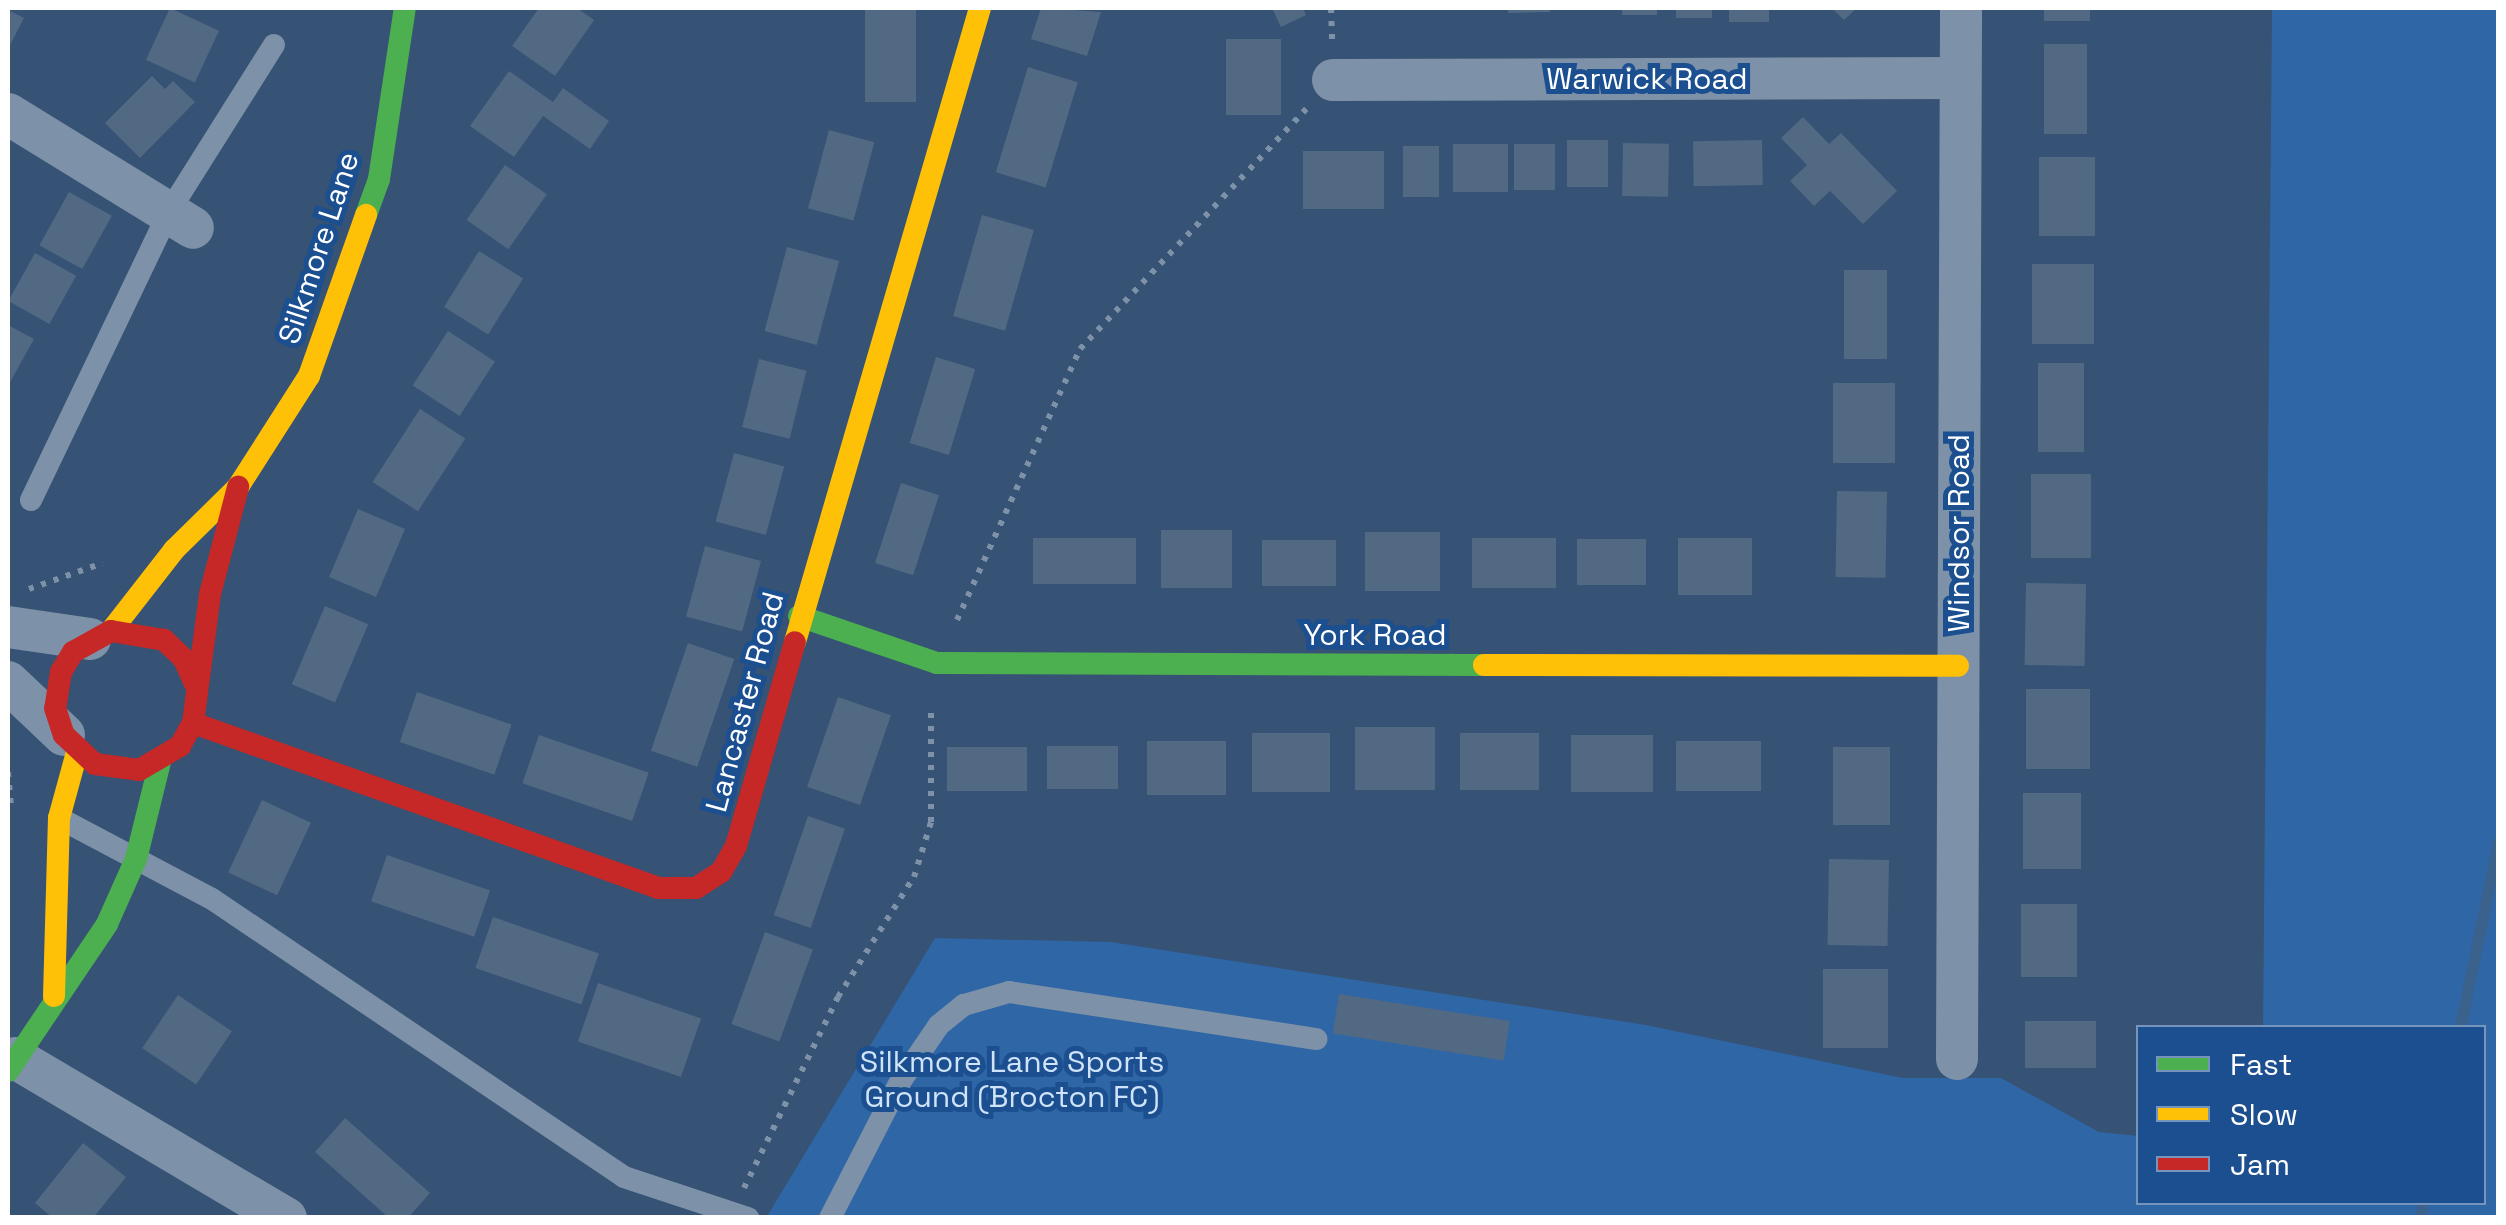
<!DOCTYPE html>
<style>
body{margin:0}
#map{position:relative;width:2506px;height:1225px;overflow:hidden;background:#365274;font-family:"Space Grotesk",sans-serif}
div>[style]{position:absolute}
.green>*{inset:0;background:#2f66a5}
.stream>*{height:11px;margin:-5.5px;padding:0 5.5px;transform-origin:5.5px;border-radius:5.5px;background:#3b618d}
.building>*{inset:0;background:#526984;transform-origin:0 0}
.path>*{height:6px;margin-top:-3px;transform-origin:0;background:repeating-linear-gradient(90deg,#7d92a8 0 5px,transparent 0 13px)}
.lane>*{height:22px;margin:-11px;padding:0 11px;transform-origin:11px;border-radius:11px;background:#7d92a8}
.street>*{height:42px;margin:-21px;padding:0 21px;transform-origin:21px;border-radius:21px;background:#7d92a8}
.fast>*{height:22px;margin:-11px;padding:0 11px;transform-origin:11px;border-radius:11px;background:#4caf50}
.slow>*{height:22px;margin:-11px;padding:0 11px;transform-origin:11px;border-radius:11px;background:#ffc107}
.jam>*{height:22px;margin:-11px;padding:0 11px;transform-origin:11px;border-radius:11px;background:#c62828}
span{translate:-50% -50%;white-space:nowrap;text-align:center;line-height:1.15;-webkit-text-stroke:10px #1b4f8f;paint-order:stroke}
.street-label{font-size:30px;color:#fff}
.park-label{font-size:30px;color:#cfe3fa}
.frame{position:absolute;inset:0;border:10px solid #fff;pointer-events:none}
.legend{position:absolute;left:2136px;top:1025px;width:350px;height:180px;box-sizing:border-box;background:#1b4f8f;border:2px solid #7695bc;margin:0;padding:12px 18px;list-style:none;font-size:30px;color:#fff}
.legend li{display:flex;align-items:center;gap:20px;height:50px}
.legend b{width:50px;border:2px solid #7695bc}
</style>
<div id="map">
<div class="green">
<i style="clip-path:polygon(2272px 8px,2498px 8px,2498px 1217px,766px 1218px,935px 938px,1111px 942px,1646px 1025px,1903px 1078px,2001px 1078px,2099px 1132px,2138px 1136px,2138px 1202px,2484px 1202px,2484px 1028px,2263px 1027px)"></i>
</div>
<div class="stream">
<i style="left:2460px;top:1028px;width:190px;rotate:-78.5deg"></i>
<i style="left:2420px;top:1218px;width:16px;rotate:-79deg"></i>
</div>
<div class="building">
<i style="left:170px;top:8px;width:54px;height:57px;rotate:25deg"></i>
<i style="clip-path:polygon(539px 8px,577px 8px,594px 20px,555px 76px,512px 46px)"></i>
<i style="left:865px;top:8px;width:51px;height:94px"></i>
<i style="clip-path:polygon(1041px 8px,1101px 12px,1087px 56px,1031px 39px)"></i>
<i style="clip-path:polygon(1272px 8px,1303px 8px,1306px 15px,1281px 27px)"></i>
<i style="clip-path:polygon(1508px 8px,1550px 8px,1550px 12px,1508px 13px)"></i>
<i style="left:1622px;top:8px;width:35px;height:7px"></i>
<i style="left:1676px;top:8px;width:36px;height:10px"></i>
<i style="left:1729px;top:8px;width:40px;height:14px"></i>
<i style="clip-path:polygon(1832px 8px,1857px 8px,1844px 20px)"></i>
<i style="left:2044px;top:8px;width:46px;height:13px"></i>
<i style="clip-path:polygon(8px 10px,24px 18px,8px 49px)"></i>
<i style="left:1226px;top:39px;width:55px;height:76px"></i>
<i style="left:2044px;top:44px;width:43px;height:90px"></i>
<i style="left:1028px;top:67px;width:52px;height:110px;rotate:17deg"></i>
<i style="clip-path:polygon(509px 71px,553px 102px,563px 88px,609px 121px,590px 149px,543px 116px,514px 157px,470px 126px)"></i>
<i style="clip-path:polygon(152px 76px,165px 89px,173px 81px,195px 102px,140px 158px,105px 123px)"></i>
<i style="clip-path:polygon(1803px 117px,1829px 144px,1841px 133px,1897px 191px,1863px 224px,1830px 191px,1814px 206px,1790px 181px,1807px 165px,1781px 138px)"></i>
<i style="left:829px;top:130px;width:47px;height:81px;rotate:15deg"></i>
<i style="left:1567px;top:140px;width:41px;height:47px"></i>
<i style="left:1762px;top:140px;width:45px;height:69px;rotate:89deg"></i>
<i style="left:1623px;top:143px;width:46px;height:53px;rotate:1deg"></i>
<i style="left:1453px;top:144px;width:55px;height:48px"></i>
<i style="left:1514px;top:144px;width:41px;height:46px"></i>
<i style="left:1403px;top:146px;width:36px;height:51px"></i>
<i style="left:1303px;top:151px;width:81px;height:58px"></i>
<i style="left:2039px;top:157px;width:56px;height:79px"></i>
<i style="left:505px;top:165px;width:51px;height:67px;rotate:35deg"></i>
<i style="left:69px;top:192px;width:49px;height:61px;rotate:29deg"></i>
<i style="left:982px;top:215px;width:54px;height:105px;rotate:16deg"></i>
<i style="left:787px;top:247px;width:54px;height:87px;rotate:15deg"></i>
<i style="left:479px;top:251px;width:52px;height:66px;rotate:32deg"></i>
<i style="left:35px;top:253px;width:47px;height:55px;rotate:29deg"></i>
<i style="left:2032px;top:264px;width:62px;height:80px"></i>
<i style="left:1844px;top:270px;width:43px;height:89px"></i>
<i style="clip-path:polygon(8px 325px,34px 339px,8px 386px)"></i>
<i style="left:448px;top:331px;width:56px;height:65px;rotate:33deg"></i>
<i style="left:936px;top:357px;width:41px;height:90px;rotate:17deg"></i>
<i style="left:759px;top:359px;width:49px;height:70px;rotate:14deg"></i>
<i style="left:2038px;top:363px;width:46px;height:89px"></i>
<i style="left:1833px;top:383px;width:62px;height:80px"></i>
<i style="left:420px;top:409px;width:54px;height:87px;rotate:33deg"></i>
<i style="left:734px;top:453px;width:52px;height:71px;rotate:15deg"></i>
<i style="left:2031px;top:474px;width:60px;height:84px"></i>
<i style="left:901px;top:483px;width:40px;height:84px;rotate:18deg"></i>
<i style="left:1837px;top:491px;width:50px;height:86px;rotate:1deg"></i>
<i style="left:358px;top:509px;width:51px;height:74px;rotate:23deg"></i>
<i style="left:1161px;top:530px;width:71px;height:58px"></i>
<i style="left:1440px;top:532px;width:59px;height:75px;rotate:90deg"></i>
<i style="left:1033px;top:538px;width:103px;height:46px"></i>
<i style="left:1472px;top:538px;width:84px;height:50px"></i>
<i style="left:1678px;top:538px;width:74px;height:57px"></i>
<i style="left:1577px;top:539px;width:69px;height:46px"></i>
<i style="left:1262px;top:540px;width:74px;height:46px"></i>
<i style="left:705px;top:546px;width:58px;height:73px;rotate:15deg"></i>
<i style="left:2026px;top:583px;width:60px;height:82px;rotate:1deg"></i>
<i style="left:325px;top:606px;width:47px;height:85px;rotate:23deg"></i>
<i style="left:688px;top:643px;width:49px;height:114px;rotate:19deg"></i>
<i style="left:2026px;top:689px;width:64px;height:80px"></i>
<i style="left:417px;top:692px;width:100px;height:53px;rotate:19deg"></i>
<i style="left:838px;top:697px;width:56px;height:95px;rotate:19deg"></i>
<i style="left:1355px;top:727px;width:80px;height:63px"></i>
<i style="left:1330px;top:733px;width:59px;height:78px;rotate:90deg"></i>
<i style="left:1460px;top:733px;width:79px;height:57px"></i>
<i style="left:539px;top:735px;width:116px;height:51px;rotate:19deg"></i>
<i style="left:1571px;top:735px;width:82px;height:57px"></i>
<i style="left:1147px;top:741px;width:79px;height:54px"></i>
<i style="left:1676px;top:741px;width:85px;height:50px"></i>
<i style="left:1047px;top:746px;width:71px;height:43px"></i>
<i style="left:947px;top:747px;width:80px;height:44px"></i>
<i style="left:1833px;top:747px;width:57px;height:78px"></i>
<i style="left:2023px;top:793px;width:58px;height:76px"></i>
<i style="left:262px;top:800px;width:54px;height:80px;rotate:25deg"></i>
<i style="left:808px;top:816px;width:39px;height:105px;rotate:19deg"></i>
<i style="left:387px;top:855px;width:109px;height:49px;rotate:19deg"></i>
<i style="left:1829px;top:859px;width:60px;height:86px;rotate:1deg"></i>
<i style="left:2021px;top:904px;width:56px;height:73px"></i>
<i style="left:493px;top:917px;width:112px;height:54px;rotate:19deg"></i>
<i style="left:765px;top:932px;width:51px;height:98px;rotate:20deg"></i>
<i style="left:1823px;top:969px;width:65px;height:79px"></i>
<i style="left:598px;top:983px;width:109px;height:62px;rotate:19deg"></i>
<i style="left:1339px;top:994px;width:173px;height:40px;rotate:9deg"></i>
<i style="left:178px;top:995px;width:65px;height:64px;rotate:34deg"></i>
<i style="left:2025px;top:1021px;width:71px;height:47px"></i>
<i style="clip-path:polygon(345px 1118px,430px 1193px,408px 1218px,389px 1218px,315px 1152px)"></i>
<i style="clip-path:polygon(83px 1143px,126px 1177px,93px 1218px,53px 1218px,35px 1203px)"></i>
</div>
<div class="path">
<i style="left:1331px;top:8px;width:34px;rotate:88deg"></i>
<i style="left:29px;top:589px;width:78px;rotate:-19.4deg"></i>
<i style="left:957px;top:620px;width:298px;rotate:-65.6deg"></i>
<i style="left:1080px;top:349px;width:330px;rotate:-46.7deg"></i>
<i style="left:8px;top:772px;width:38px;rotate:85deg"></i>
<i style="left:744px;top:1188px;width:213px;rotate:-63.8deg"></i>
<i style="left:838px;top:997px;width:142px;rotate:-57.7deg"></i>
<i style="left:914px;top:877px;width:58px;rotate:-72.8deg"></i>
<i style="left:931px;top:822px;width:114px;rotate:-90deg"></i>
</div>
<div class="lane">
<i style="left:31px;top:500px;width:322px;rotate:-64.4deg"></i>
<i style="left:170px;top:210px;width:195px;rotate:-57.8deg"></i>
<i style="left:59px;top:818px;width:173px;rotate:27.9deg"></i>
<i style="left:212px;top:899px;width:497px;rotate:34deg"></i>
<i style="left:624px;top:1177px;width:131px;rotate:18.3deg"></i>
<i style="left:830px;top:1218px;width:153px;rotate:-62.8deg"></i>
<i style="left:900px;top:1082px;width:69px;rotate:-55.6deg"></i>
<i style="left:939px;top:1025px;width:32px;rotate:-39deg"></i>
<i style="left:964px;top:1005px;width:47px;rotate:-16.1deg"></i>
<i style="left:1009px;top:992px;width:311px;rotate:8.7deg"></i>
</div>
<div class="street">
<i style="left:1333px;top:80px;width:627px;rotate:-0.18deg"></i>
<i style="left:8px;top:114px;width:217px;rotate:31.6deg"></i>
<i style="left:8px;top:627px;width:83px;rotate:8.3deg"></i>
<i style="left:8px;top:682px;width:77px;rotate:43.4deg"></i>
<i style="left:15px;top:1058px;width:315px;rotate:30.6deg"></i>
<i style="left:1957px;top:1059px;width:1051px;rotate:-89.78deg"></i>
</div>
<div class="fast">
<i style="left:366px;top:215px;width:38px;rotate:-70deg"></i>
<i style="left:379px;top:179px;width:173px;rotate:-81.4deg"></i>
<i style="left:799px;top:616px;width:146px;rotate:18.8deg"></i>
<i style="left:937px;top:663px;width:547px;rotate:0.21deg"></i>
<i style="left:8px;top:1071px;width:177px;rotate:-56deg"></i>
<i style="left:107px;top:924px;width:71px;rotate:-66deg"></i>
<i style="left:136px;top:859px;width:100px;rotate:-76.1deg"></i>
</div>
<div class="slow">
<i style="left:111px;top:631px;width:103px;rotate:-52.1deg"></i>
<i style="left:174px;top:550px;width:90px;rotate:-44.5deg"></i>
<i style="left:238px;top:487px;width:132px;rotate:-57.4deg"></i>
<i style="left:309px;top:376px;width:171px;rotate:-70.5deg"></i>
<i style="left:795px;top:642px;width:660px;rotate:-73.73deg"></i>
<i style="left:1484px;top:665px;width:474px;rotate:0.1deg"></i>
<i style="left:54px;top:996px;width:178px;rotate:-88.4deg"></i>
<i style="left:59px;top:818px;width:68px;rotate:-74.7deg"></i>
</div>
<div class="jam">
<i style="left:195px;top:684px;width:27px;rotate:-114deg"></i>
<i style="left:184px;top:659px;width:28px;rotate:-136deg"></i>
<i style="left:164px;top:640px;width:54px;rotate:-170.4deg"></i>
<i style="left:111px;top:631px;width:43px;rotate:151.1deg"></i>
<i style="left:73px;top:652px;width:23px;rotate:121deg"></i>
<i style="left:61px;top:672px;width:36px;rotate:99deg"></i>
<i style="left:55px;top:708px;width:28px;rotate:72deg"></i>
<i style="left:64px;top:735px;width:42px;rotate:43.1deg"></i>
<i style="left:95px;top:764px;width:44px;rotate:7.8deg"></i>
<i style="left:139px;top:770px;width:48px;rotate:-30.3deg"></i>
<i style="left:180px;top:746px;width:26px;rotate:-61deg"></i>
<i style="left:193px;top:723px;width:130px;rotate:-82.5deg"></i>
<i style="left:210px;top:594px;width:111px;rotate:-75.3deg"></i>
<i style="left:193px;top:723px;width:493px;rotate:19.5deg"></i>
<i style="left:658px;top:888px;width:38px"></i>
<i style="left:696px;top:888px;width:30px;rotate:-33deg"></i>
<i style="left:721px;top:872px;width:30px;rotate:-60deg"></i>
<i style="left:736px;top:846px;width:212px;rotate:-73.9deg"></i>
</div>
<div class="street-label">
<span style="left:1647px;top:79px">Warwick Road</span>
<span style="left:319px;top:248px;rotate:-72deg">Silkmore Lane</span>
<span style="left:1959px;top:533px;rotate:-90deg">Windsor Road</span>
<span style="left:1375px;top:635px">York Road</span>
<span style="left:745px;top:702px;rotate:-75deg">Lancaster Road</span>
</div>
<div class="park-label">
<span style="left:1012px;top:1079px">Silkmore Lane Sports<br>Ground (Brocton FC)</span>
</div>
<div class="frame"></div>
<ul class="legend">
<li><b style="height:12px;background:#4caf50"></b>Fast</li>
<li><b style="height:12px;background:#ffc107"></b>Slow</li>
<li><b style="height:12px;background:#c62828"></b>Jam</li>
</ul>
</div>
